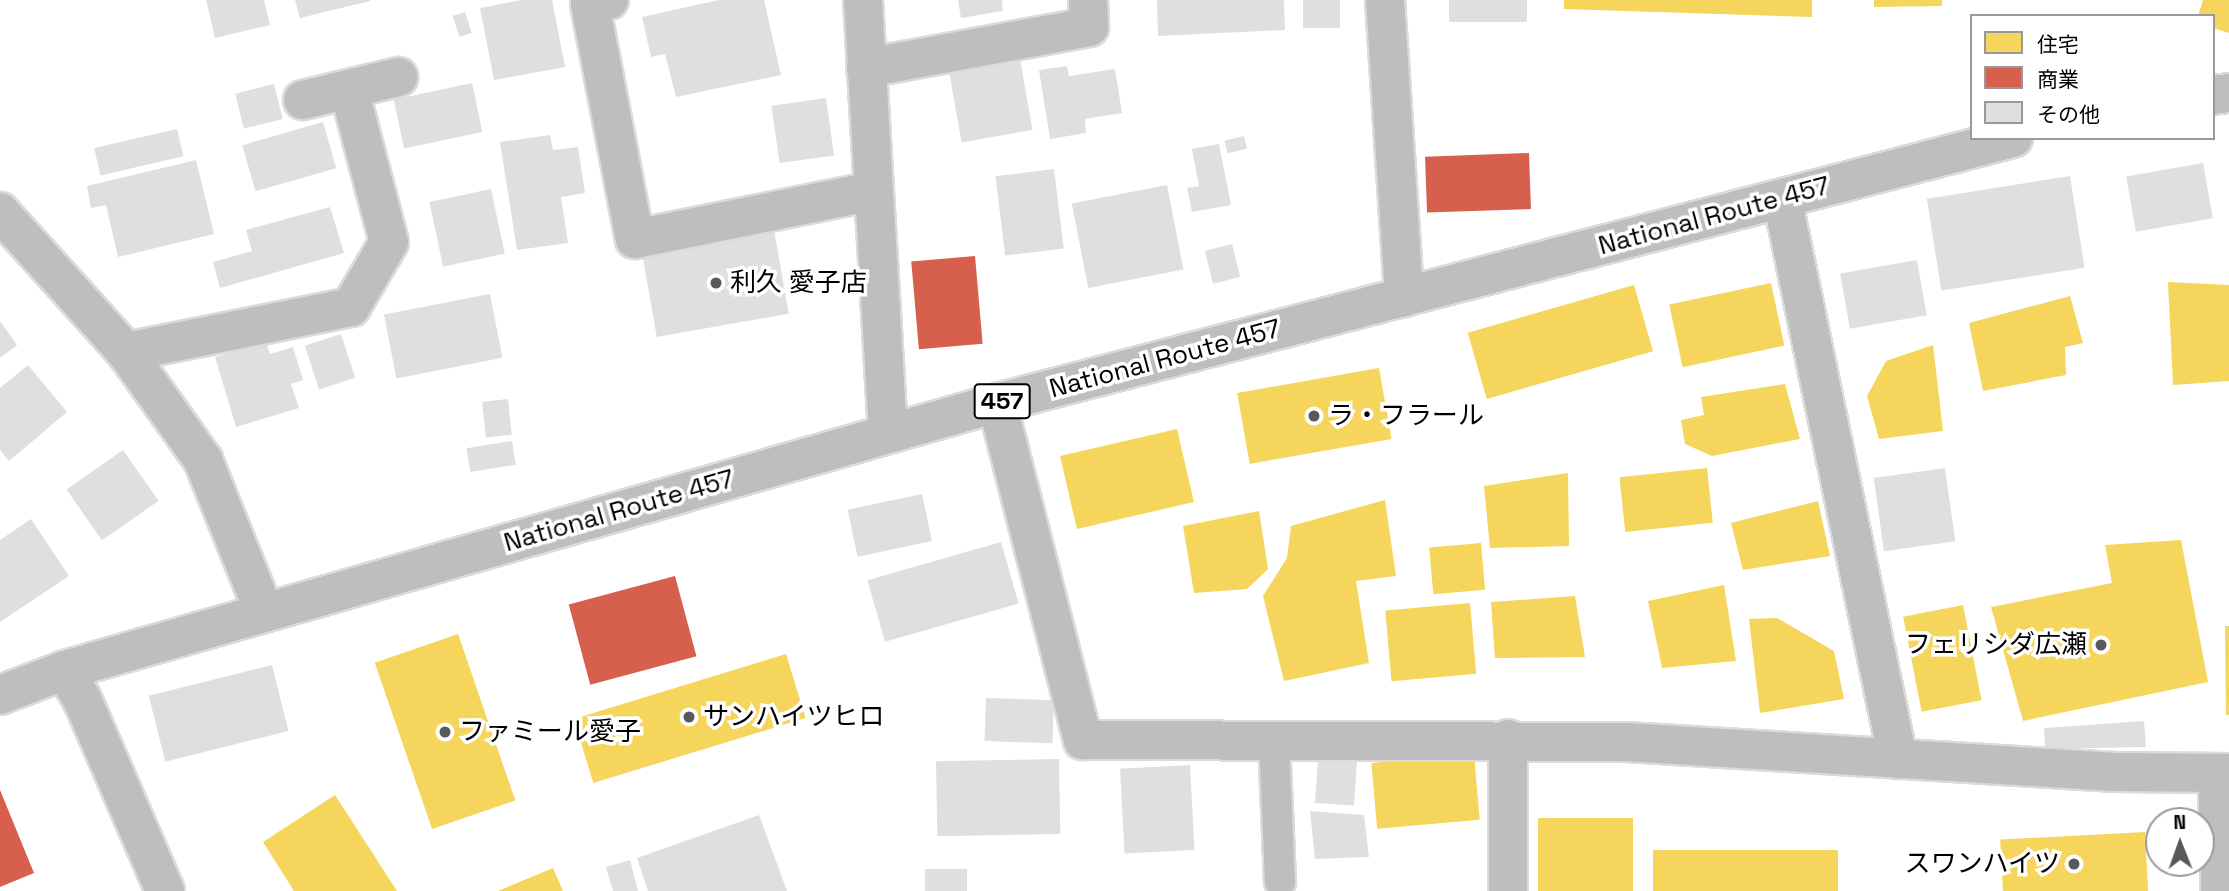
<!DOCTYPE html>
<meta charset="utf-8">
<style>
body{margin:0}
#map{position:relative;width:2229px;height:891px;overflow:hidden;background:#fff;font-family:"Space Grotesk","Noto Sans JP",sans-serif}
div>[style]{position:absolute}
.homes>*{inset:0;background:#f6d55c;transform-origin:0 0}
.shops>*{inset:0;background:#d6604d;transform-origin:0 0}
.building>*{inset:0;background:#dfdfdf;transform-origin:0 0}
.roads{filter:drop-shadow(2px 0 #dbdbdb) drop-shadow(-2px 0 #dbdbdb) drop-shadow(0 2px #dbdbdb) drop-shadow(0 -2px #dbdbdb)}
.service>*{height:30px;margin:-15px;padding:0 15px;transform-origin:15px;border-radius:15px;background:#bebebe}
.minor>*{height:38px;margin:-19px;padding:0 19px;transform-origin:19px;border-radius:19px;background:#bebebe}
.trunk>*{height:38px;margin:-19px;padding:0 19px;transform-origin:19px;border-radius:19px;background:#bebebe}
.dots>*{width:19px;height:19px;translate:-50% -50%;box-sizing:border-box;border:4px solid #fff;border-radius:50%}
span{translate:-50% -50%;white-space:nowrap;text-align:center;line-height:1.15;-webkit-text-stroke:7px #fff;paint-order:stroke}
.shield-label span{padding:2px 5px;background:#fff;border:2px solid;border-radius:5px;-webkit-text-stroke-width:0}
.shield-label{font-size:24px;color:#000;font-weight:700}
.street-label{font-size:26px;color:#000}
.poi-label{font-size:26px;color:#000}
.left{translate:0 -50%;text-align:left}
.right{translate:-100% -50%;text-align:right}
.legend{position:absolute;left:1970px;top:14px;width:245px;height:126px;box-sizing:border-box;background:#fff;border:2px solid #999;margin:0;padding:9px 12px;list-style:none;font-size:21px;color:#000}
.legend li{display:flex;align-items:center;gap:14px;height:35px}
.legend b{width:35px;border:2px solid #999}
.north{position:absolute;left:2145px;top:807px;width:70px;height:70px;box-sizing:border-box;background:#fff;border:2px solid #999;border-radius:50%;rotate:359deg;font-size:19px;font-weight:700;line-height:28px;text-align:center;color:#000}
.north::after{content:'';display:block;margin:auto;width:24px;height:32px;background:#595959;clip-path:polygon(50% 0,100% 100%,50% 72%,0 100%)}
</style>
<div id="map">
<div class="homes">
<i style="clip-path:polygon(1564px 0,1812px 0,1812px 17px,1564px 9px)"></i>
<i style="clip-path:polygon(1874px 0,1942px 0,1942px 6px,1874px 7px)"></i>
<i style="clip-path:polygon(2203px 0,2229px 0,2229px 33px,2213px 28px,2213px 16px,2198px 16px)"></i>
<i style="clip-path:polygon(2168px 282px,2229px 285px,2229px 381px,2173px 385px)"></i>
<i style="left:1771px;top:283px;width:64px;height:104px;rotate:78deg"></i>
<i style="left:1634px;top:285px;width:69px;height:173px;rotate:74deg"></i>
<i style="clip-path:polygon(2070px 296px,2083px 343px,2065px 347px,2066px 375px,1983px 391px,1969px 323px)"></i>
<i style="clip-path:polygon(1933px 345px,1943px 431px,1879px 439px,1867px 396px,1886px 361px)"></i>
<i style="left:1379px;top:368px;width:72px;height:144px;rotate:80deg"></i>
<i style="clip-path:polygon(1785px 384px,1800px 439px,1712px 456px,1685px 444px,1681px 420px,1704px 415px,1701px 397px)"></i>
<i style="left:1177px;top:429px;width:75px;height:120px;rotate:77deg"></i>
<i style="left:1707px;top:468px;width:55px;height:88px;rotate:84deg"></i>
<i style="clip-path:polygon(1568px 473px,1569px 546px,1490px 548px,1484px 486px)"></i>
<i style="clip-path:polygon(1385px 500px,1396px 576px,1356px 581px,1369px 663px,1284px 681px,1263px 596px,1287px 558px,1291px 526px)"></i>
<i style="clip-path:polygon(1818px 501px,1830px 556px,1743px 570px,1731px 523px)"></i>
<i style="clip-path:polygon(1259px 511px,1268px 569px,1247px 589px,1194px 593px,1183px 526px)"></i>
<i style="clip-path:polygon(2181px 540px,2208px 682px,2023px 721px,1991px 607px,2112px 583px,2105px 545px)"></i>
<i style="left:1481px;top:543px;width:47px;height:52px;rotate:85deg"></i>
<i style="clip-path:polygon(1724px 585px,1736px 661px,1662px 668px,1648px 601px)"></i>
<i style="clip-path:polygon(1575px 596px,1585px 657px,1495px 658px,1491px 602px)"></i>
<i style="left:1470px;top:603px;width:71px;height:85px;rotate:85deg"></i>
<i style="left:1963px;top:605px;width:97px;height:61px;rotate:79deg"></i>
<i style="clip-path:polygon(1777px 618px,1834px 651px,1844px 699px,1760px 713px,1749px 619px)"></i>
<i style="clip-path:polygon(2225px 626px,2229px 626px,2229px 715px,2226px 715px)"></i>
<i style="left:458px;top:634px;width:176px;height:88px;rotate:71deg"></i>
<i style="left:786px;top:654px;width:67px;height:222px;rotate:73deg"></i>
<i style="left:1474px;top:754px;width:66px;height:103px;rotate:85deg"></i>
<i style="clip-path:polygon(335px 795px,397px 891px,294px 891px,263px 842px)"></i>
<i style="left:1538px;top:818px;width:95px;height:73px"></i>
<i style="left:2145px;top:832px;width:59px;height:145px;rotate:87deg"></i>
<i style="left:1838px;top:850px;width:41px;height:185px;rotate:90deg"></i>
<i style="clip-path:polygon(553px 868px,563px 891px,498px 891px)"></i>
</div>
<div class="shops">
<i style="left:1529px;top:153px;width:56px;height:104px;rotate:88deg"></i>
<i style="left:975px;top:256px;width:88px;height:64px;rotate:85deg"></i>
<i style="left:675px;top:576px;width:83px;height:110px;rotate:75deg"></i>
<i style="clip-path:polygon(0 790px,34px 873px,0 887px)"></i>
</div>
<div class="building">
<i style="clip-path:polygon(206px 0,264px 0,270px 25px,215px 38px)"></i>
<i style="clip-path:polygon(295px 0,370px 0,370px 1px,300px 18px)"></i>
<i style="clip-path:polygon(521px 0,552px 0,565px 67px,494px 80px,480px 8px)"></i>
<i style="clip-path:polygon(719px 0,764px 0,781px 75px,676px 97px,665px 54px,651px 57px,642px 17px)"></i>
<i style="clip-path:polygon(958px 0,1002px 0,1003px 11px,961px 18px)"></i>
<i style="clip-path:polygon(1157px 0,1284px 0,1285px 30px,1158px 36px)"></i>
<i style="left:1303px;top:0;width:37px;height:28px"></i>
<i style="left:1449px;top:0;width:78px;height:22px"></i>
<i style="left:465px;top:12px;width:22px;height:13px;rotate:72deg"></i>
<i style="left:1020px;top:59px;width:72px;height:72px;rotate:80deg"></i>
<i style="clip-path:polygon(1067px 66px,1069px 76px,1115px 69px,1122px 113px,1085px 119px,1086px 133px,1050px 139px,1039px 70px)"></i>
<i style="left:472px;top:83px;width:50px;height:80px;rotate:78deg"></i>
<i style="left:274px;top:84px;width:36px;height:40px;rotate:76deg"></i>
<i style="left:826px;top:98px;width:58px;height:55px;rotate:82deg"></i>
<i style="left:323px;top:122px;width:48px;height:84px;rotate:74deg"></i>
<i style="left:177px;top:129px;width:28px;height:85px;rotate:77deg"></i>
<i style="clip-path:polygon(550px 135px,553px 150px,578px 147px,585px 193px,561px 197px,568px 243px,517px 250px,500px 142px)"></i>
<i style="left:1244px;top:136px;width:13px;height:20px;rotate:77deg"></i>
<i style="clip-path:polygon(1219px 144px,1231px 205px,1192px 212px,1187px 188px,1199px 186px,1192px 149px)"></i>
<i style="clip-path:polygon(196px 160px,214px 234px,118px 257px,106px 205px,91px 208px,87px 186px)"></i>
<i style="left:2203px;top:163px;width:56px;height:78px;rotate:80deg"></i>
<i style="left:1054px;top:169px;width:80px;height:59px;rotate:83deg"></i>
<i style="left:2070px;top:176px;width:93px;height:145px;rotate:81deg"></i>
<i style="left:1167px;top:185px;width:86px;height:97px;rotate:79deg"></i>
<i style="left:491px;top:189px;width:66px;height:63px;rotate:78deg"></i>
<i style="clip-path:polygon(330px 207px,344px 253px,220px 288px,213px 262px,252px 251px,246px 230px)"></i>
<i style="left:774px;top:230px;width:85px;height:134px;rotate:80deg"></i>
<i style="left:1232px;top:244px;width:34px;height:28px;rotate:76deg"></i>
<i style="left:1917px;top:260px;width:56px;height:78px;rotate:80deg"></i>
<i style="left:490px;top:294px;width:65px;height:108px;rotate:79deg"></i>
<i style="clip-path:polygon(0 321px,17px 345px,0 358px)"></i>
<i style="left:341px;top:334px;width:46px;height:38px;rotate:72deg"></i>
<i style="clip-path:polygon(266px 342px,270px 354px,293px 347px,303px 380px,291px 384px,299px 408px,236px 427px,215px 357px)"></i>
<i style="clip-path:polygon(28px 365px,67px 412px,9px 461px,0 450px,0 388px)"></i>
<i style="left:508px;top:399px;width:36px;height:26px;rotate:84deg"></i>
<i style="left:512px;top:441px;width:24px;height:46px;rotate:81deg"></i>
<i style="left:123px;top:450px;width:62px;height:69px;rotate:55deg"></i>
<i style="left:1945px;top:468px;width:74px;height:72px;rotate:82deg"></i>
<i style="left:922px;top:494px;width:48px;height:76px;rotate:78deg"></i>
<i style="clip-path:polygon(31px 519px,69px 576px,0 622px,0 540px)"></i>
<i style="left:1001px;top:542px;width:64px;height:139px;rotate:74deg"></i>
<i style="left:272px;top:665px;width:68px;height:127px;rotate:76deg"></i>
<i style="left:986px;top:698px;width:68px;height:43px;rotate:2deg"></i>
<i style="clip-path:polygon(2144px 721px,2146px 747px,2045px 749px,2044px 728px)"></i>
<i style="left:1059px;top:759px;width:75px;height:123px;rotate:89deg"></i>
<i style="left:1318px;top:759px;width:39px;height:44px;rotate:4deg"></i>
<i style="left:1190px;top:765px;width:85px;height:70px;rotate:87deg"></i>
<i style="clip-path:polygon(1310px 811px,1364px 815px,1369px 857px,1315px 859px)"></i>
<i style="clip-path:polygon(759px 815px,787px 891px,648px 891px,637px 858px)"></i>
<i style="clip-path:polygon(630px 860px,638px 891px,613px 891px,606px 867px)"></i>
<i style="left:925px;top:869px;width:42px;height:22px"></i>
</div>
<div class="roads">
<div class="service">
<i style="left:1274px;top:739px;width:143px;rotate:87.6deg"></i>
<i style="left:2213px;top:773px;width:118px;rotate:88.5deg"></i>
</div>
<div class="minor">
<i style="left:609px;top:0;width:19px;rotate:168deg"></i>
<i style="left:590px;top:4px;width:239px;rotate:79.2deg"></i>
<i style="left:635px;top:239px;width:242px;rotate:-11.4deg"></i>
<i style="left:863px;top:0;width:434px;rotate:86.7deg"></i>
<i style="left:1385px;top:0;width:298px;rotate:86.3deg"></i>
<i style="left:866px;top:68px;width:227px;rotate:-10.4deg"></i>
<i style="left:1089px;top:27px;width:27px;rotate:-92deg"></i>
<i style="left:303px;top:100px;width:98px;rotate:-13.6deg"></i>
<i style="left:1782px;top:198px;width:573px;rotate:78.32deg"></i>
<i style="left:0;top:212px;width:188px;rotate:48deg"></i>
<i style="left:126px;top:352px;width:133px;rotate:54.5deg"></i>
<i style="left:203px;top:460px;width:164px;rotate:68.1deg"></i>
<i style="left:126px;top:352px;width:229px;rotate:-11.3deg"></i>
<i style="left:351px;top:307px;width:75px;rotate:-59.7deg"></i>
<i style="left:389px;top:242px;width:158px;rotate:-104.7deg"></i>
<i style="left:997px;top:403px;width:348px;rotate:75.7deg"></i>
<i style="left:1083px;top:740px;width:543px;rotate:0.21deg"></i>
<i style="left:1626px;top:742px;width:486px;rotate:3.5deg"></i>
<i style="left:2111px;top:772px;width:118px;rotate:0.5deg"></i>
<i style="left:65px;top:670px;width:34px;rotate:60deg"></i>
<i style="left:82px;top:699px;width:209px;rotate:66.6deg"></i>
<i style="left:1508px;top:891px;width:152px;rotate:-90deg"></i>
</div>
<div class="trunk">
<i style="left:2213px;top:95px;width:16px;rotate:-7deg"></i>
<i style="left:0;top:695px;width:70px;rotate:-21deg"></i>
<i style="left:65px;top:670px;width:969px;rotate:-15.99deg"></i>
<i style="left:997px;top:403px;width:1050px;rotate:-14.62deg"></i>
</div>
</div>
<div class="dots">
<i style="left:716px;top:283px;background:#595959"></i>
<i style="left:1314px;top:416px;background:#595959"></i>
<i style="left:2101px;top:645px;background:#595959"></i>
<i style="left:689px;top:717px;background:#595959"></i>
<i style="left:445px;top:732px;background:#595959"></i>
<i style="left:2074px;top:864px;background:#595959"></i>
</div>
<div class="shield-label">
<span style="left:1002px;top:401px">457</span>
</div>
<div class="street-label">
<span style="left:1714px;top:216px;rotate:-15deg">National Route 457</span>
<span style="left:1165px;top:359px;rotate:-15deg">National Route 457</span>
<span style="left:619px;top:511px;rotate:-16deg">National Route 457</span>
</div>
<div class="poi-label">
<span class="left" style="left:730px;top:283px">利久 愛子店</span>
<span class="left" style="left:1328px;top:416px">ラ・フラール</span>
<span class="right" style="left:2087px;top:645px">フェリシダ広瀬</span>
<span class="left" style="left:703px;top:717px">サンハイツヒロ</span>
<span class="left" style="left:459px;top:732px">ファミール愛子</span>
<span class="right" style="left:2060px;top:864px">スワンハイツ</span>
</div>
<ul class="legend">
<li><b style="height:19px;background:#f6d55c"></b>住宅</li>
<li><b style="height:19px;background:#d6604d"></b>商業</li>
<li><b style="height:19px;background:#dfdfdf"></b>その他</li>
</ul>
<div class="north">N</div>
</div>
